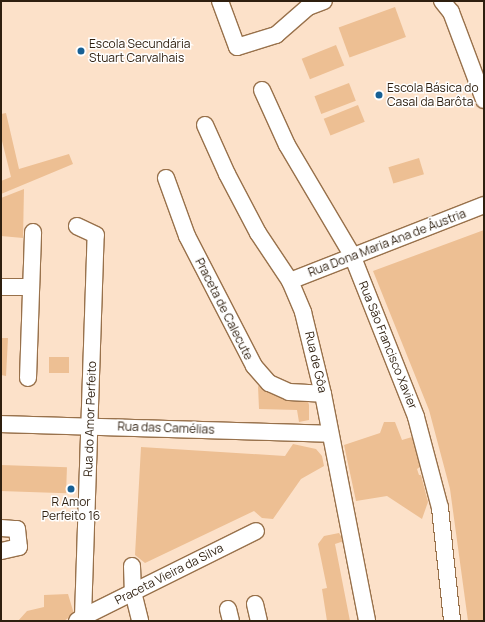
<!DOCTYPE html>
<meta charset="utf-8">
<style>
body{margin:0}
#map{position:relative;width:485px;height:622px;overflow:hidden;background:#fce1c9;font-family:Manrope,sans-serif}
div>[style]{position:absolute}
.green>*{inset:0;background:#edbf93;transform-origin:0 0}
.roads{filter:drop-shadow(1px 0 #98714b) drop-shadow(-1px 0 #98714b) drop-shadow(0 1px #98714b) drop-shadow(0 -1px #98714b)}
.minor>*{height:16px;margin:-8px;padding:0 8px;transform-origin:8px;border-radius:8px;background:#fff}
.dots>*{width:11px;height:11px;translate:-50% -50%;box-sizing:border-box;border:2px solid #fff;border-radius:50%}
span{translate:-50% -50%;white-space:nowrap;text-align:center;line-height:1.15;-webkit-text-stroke:3px #fff;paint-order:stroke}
.poi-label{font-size:12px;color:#2e1f0f}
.left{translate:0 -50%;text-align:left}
.street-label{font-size:12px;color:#2e1f0f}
.frame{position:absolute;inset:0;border:2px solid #2e1f0f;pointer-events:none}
</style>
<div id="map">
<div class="green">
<i style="left:395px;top:7px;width:32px;height:60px;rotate:70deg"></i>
<i style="left:336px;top:45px;width:22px;height:37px;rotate:68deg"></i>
<i style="left:349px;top:83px;width:19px;height:37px;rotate:69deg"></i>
<i style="left:358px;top:105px;width:18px;height:37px;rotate:68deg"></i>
<i style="clip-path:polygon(6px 113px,19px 169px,69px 154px,73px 164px,1px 194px,1px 181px,11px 177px,1px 137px,1px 114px)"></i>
<i style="left:419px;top:158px;width:17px;height:32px;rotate:73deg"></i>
<i style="clip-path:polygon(24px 189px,23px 238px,1px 236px,1px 198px)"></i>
<i style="clip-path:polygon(484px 230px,484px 621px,468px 621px,450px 489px,429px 410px,373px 271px)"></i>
<i style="clip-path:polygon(1px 338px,8px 338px,6px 376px,1px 375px)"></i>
<i style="left:49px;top:357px;width:20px;height:16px"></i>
<i style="clip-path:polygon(258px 386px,282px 395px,307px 398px,309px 405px,309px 420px,299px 422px,297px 410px,259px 409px)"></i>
<i style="clip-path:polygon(384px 422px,395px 422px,402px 440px,412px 437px,420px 467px,417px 469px,419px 475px,421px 475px,428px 502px,422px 519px,387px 496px,356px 501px,344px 445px,380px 433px)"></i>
<i style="clip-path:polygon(293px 444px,316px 449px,322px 456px,324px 466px,301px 479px,273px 519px,262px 518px,254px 511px,145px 563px,135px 555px,141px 447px,285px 456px)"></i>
<i style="left:1px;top:465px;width:66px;height:26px;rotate:2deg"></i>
<i style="clip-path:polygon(339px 533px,344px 541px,335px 544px,350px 621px,327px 621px,322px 589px,327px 588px,318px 544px,324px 536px)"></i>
<i style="clip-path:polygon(68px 594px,74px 614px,64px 621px,18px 621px,27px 611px,44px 607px,44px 595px)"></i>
</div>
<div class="roads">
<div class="minor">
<i style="left:220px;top:1px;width:49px;rotate:69.7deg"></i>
<i style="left:237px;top:47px;width:41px;rotate:-17.1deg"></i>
<i style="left:276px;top:35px;width:43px;rotate:-41.2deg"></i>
<i style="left:308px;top:7px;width:17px;rotate:-21deg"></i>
<i style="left:442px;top:1px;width:14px;rotate:51deg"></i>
<i style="left:451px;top:12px;width:94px;rotate:69.4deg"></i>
<i style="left:262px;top:90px;width:60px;rotate:65.6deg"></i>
<i style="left:287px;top:145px;width:128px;rotate:59.4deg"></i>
<i style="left:352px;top:255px;width:174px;rotate:68.4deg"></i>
<i style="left:416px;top:417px;width:94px;rotate:75.2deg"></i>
<i style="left:440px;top:508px;width:114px;rotate:83.9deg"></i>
<i style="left:205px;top:125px;width:54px;rotate:65.8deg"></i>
<i style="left:227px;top:174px;width:67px;rotate:62.3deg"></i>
<i style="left:258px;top:233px;width:58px;rotate:56.3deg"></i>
<i style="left:290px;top:281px;width:34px;rotate:67deg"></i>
<i style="left:303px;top:312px;width:84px;rotate:76.3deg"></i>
<i style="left:323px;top:394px;width:231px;rotate:79deg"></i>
<i style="left:166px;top:178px;width:62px;rotate:70.1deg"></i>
<i style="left:187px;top:236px;width:146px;rotate:62.7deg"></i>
<i style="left:254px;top:366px;width:23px;rotate:49deg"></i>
<i style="left:269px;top:383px;width:22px;rotate:24deg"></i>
<i style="left:289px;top:392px;width:34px;rotate:3deg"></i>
<i style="left:290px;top:281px;width:208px;rotate:-21.4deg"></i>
<i style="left:1px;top:287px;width:30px"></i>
<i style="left:28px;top:378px;width:146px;rotate:-88deg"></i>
<i style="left:1px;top:424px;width:329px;rotate:1.7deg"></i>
<i style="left:1px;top:528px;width:16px;rotate:4deg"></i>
<i style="left:17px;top:529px;width:18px;rotate:84deg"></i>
<i style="left:19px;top:547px;width:18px;rotate:167deg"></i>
<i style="left:132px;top:566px;width:26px;rotate:88deg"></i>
<i style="left:133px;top:592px;width:30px;rotate:76deg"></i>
<i style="left:255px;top:604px;width:17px;rotate:77deg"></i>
<i style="left:228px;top:609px;width:12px;rotate:76deg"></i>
<i style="left:83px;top:617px;width:193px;rotate:-26.4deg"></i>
<i style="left:77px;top:621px;width:7px;rotate:-34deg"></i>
<i style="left:83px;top:617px;width:382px;rotate:-88.1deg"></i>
<i style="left:96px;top:235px;width:21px;rotate:-155deg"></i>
</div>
</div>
<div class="dots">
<i style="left:81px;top:51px;background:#176094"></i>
<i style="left:379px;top:95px;background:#176094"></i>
<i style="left:71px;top:489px;background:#176094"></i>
</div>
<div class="poi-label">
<span class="left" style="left:89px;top:51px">Escola Secundária<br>Stuart Carvalhais</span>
<span class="left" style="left:387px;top:95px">Escola Básica do<br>Casal da Barôta</span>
<span style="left:71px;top:509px">R Amor<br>Perfeito 16</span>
</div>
<div class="street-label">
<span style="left:387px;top:243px;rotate:-21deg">Rua Dona Maria Ana de Áustria</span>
<span style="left:224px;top:309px;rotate:63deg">Praceta de Calecute</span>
<span style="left:388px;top:345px;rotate:68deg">Rua São Francisco Xavier</span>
<span style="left:316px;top:362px;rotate:77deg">Rua de Gôa</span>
<span style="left:90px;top:419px;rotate:-88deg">Rua do Amor Perfeito</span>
<span style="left:166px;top:428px;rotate:2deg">Rua das Camélias</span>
<span style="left:169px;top:574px;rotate:-27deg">Praceta Vieira da Silva</span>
</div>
<div class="frame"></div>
</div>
